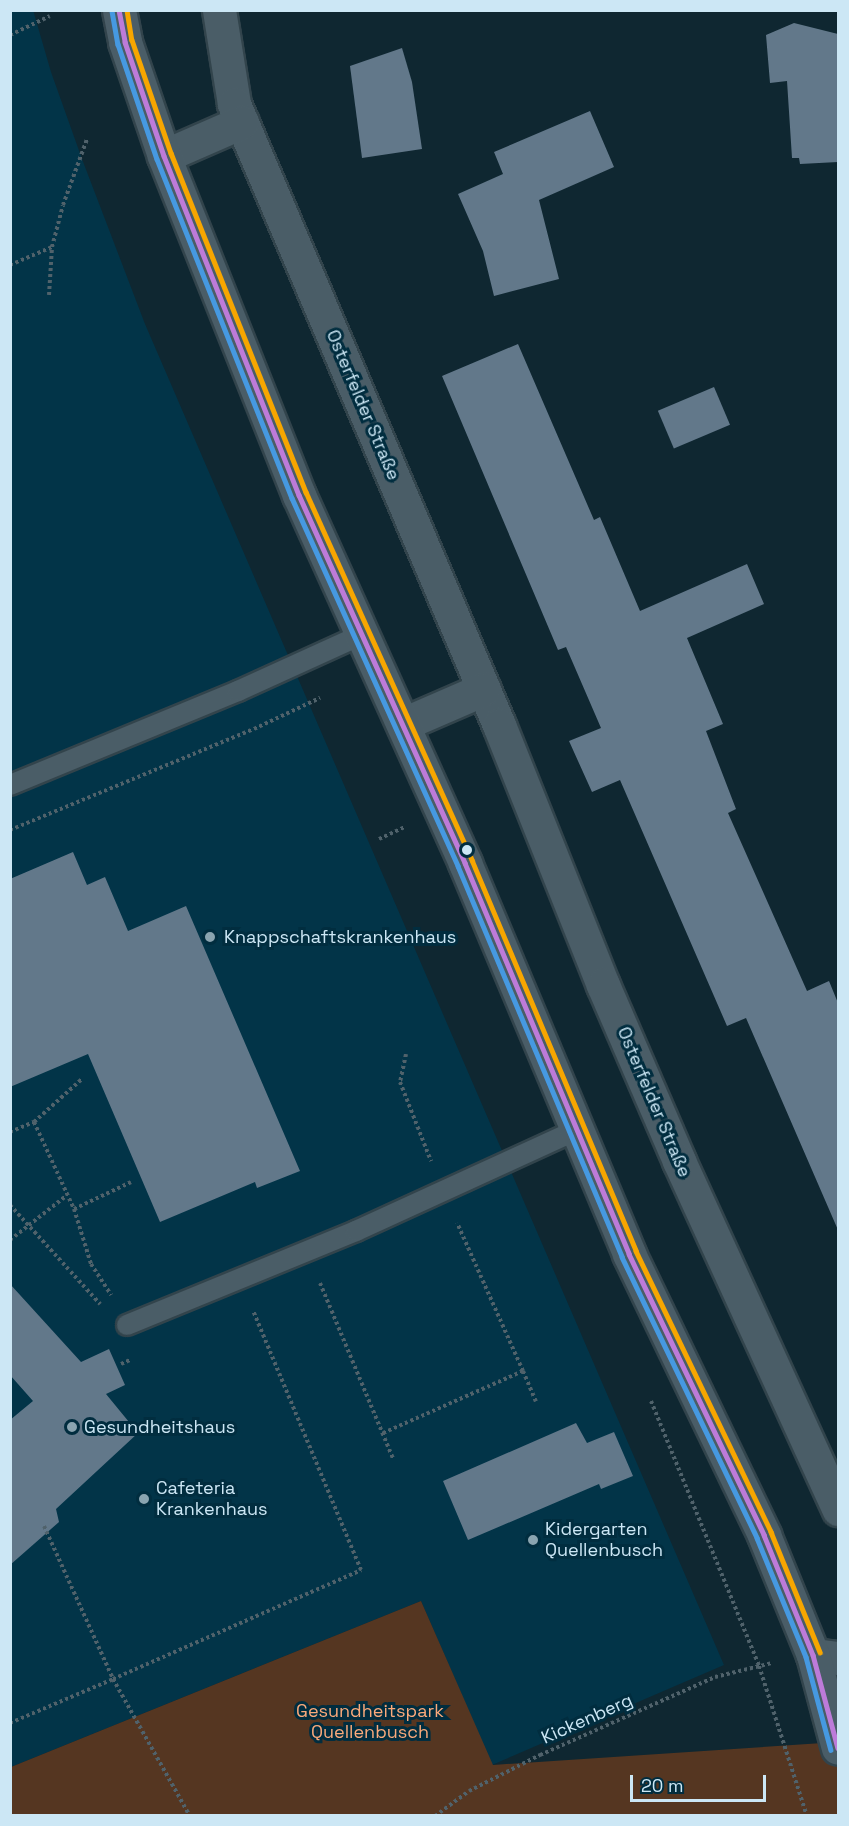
<!DOCTYPE html>
<meta charset="utf-8">
<style>
body{margin:0}
#map{position:relative;width:849px;height:1826px;overflow:hidden;background:#0f2731;font-family:"Space Grotesk",sans-serif}
div>[style]{position:absolute}
.built>*{inset:0;background:#023448}
.green>*{inset:0;background:#553621}
.building>*{inset:0;background:#62788a;transform-origin:0 0}
.path>*{height:4px;margin-top:-2px;transform-origin:0;background:repeating-linear-gradient(90deg,#50626b 0 3px,transparent 0 6px)}
.roads{filter:drop-shadow(2px 0 #32444c) drop-shadow(-2px 0 #32444c) drop-shadow(0 2px #32444c) drop-shadow(0 -2px #32444c)}
.lane>*{height:20px;margin:-10px;padding:0 10px;transform-origin:10px;border-radius:10px;background:#4a5d67}
.street>*{height:33px;margin:-16.5px;padding:0 16.5px;transform-origin:16.5px;border-radius:16.5px;background:#4a5d67}
.secondary>*{height:33px;margin:-16.5px;padding:0 16.5px;transform-origin:16.5px;border-radius:16.5px;background:#4a5d67}
.bus-1>*{height:4.5px;margin:-2.25px;padding:0 2.25px;transform-origin:2.25px;border-radius:2.25px;background:#bd7bd9}
.bus-2>*{height:4.5px;margin:-2.25px;padding:0 2.25px;transform-origin:2.25px;border-radius:2.25px;background:#4699e1}
.bus-3>*{height:4.5px;margin:-2.25px;padding:0 2.25px;transform-origin:2.25px;border-radius:2.25px;background:#f7a600}
.dots>*{width:16px;height:16px;translate:-50% -50%;box-sizing:border-box;border:3px solid #012d3f;border-radius:50%}
span{translate:-50% -50%;white-space:nowrap;text-align:center;line-height:1.15;-webkit-text-stroke:6px #012d3f;paint-order:stroke}
.street-label{font-size:18px;color:#cce7f5}
.poi-label{font-size:18px;color:#cce7f5}
.left{translate:0 -50%;text-align:left}
.park-label{font-size:18px;color:#fbaa7b}
.frame{position:absolute;inset:0;border:12px solid #cce7f5;pointer-events:none}
.scale{position:absolute;left:630px;top:1775px;width:136px;height:27px;box-sizing:border-box;border:3px solid #cce7f5;border-top:0;padding-left:8px;font-size:18px;line-height:21px;white-space:nowrap;color:#cce7f5;-webkit-text-stroke:4px #012d3f;paint-order:stroke}
</style>
<div id="map">
<div class="built">
<i style="clip-path:polygon(33px 10px,51px 72px,82px 159px,145px 324px,724px 1665px,492px 1765px,421px 1601px,11px 1767px,10px 11px)"></i>
</div>
<div class="green">
<i style="clip-path:polygon(421px 1601px,493px 1765px,838px 1742px,838px 1815px,11px 1816px,11px 1767px)"></i>
</div>
<div class="building">
<i style="clip-path:polygon(794px 23px,838px 34px,838px 162px,800px 164px,799px 158px,792px 158px,787px 81px,770px 83px,766px 35px)"></i>
<i style="clip-path:polygon(402px 48px,412px 82px,422px 149px,362px 158px,350px 66px)"></i>
<i style="clip-path:polygon(590px 111px,614px 167px,539px 200px,559px 279px,494px 296px,483px 251px,458px 194px,503px 174px,494px 152px)"></i>
<i style="clip-path:polygon(518px 344px,594px 520px,600px 517px,640px 611px,747px 564px,764px 604px,687px 638px,723px 724px,706px 731px,736px 809px,728px 813px,807px 991px,829px 981px,838px 1003px,838px 1230px,746px 1018px,727px 1026px,620px 780px,592px 792px,569px 741px,601px 728px,566px 647px,558px 650px,442px 376px)"></i>
<i style="left:714px;top:387px;width:41px;height:61px;rotate:67deg"></i>
<i style="clip-path:polygon(73px 852px,87px 885px,105px 877px,128px 931px,186px 906px,300px 1171px,257px 1188px,255px 1182px,160px 1222px,88px 1054px,10px 1087px,10px 879px)"></i>
<i style="clip-path:polygon(10px 1284px,81px 1362px,109px 1349px,125px 1385px,106px 1394px,138px 1433px,56px 1509px,59px 1522px,10px 1565px,10px 1420px,33px 1401px,10px 1375px)"></i>
<i style="clip-path:polygon(576px 1423px,587px 1443px,614px 1432px,633px 1476px,601px 1489px,599px 1484px,468px 1540px,443px 1481px)"></i>
</div>
<div class="path">
<i style="left:10px;top:35px;width:44px;rotate:-25.4deg"></i>
<i style="left:10px;top:265px;width:46px;rotate:-23.2deg"></i>
<i style="left:49px;top:295px;width:48px;rotate:-86.4deg"></i>
<i style="left:52px;top:247px;width:43px;rotate:-75.3deg"></i>
<i style="left:63px;top:205px;width:70px;rotate:-70deg"></i>
<i style="left:10px;top:830px;width:264px;rotate:-22.5deg"></i>
<i style="left:254px;top:729px;width:73px;rotate:-25.2deg"></i>
<i style="left:379px;top:839px;width:29px;rotate:-25deg"></i>
<i style="left:406px;top:1054px;width:29px;rotate:102deg"></i>
<i style="left:400px;top:1082px;width:85px;rotate:68.6deg"></i>
<i style="left:34px;top:1122px;width:64px;rotate:-41.9deg"></i>
<i style="left:10px;top:1132px;width:26px;rotate:-23deg"></i>
<i style="left:34px;top:1122px;width:96px;rotate:65.3deg"></i>
<i style="left:74px;top:1209px;width:58px;rotate:72.8deg"></i>
<i style="left:91px;top:1264px;width:37px;rotate:57deg"></i>
<i style="left:10px;top:1205px;width:134px;rotate:47.7deg"></i>
<i style="left:74px;top:1209px;width:63px;rotate:-25.3deg"></i>
<i style="left:10px;top:1240px;width:71px;rotate:-38.2deg"></i>
<i style="left:320px;top:1283px;width:190px;rotate:67.4deg"></i>
<i style="left:121px;top:1364px;width:10px;rotate:-24deg"></i>
<i style="left:523px;top:1371px;width:33px;rotate:67deg"></i>
<i style="left:651px;top:1401px;width:286px;rotate:67.8deg"></i>
<i style="left:759px;top:1666px;width:157px;rotate:72.3deg"></i>
<i style="left:383px;top:1433px;width:153px;rotate:-23.9deg"></i>
<i style="left:523px;top:1371px;width:162px;rotate:-114deg"></i>
<i style="left:44px;top:1526px;width:168px;rotate:65.7deg"></i>
<i style="left:113px;top:1679px;width:271px;rotate:-23.7deg"></i>
<i style="left:361px;top:1570px;width:281px;rotate:-112.6deg"></i>
<i style="left:10px;top:1723px;width:112px;rotate:-23.1deg"></i>
<i style="left:113px;top:1679px;width:157px;rotate:60.7deg"></i>
<i style="left:435px;top:1816px;width:42px;rotate:-36.3deg"></i>
<i style="left:469px;top:1791px;width:80px;rotate:-26.9deg"></i>
<i style="left:540px;top:1755px;width:192px;rotate:-24deg"></i>
<i style="left:715px;top:1677px;width:59px;rotate:-13.8deg"></i>
</div>
<div class="roads">
<div class="lane">
<i style="left:10px;top:785px;width:247px;rotate:-22.4deg"></i>
<i style="left:238px;top:691px;width:137px;rotate:-24.5deg"></i>
<i style="left:127px;top:1325px;width:248px;rotate:-22.3deg"></i>
<i style="left:356px;top:1231px;width:243px;rotate:-24.6deg"></i>
</div>
<div class="street">
<i style="left:219px;top:10px;width:95px;rotate:80.9deg"></i>
<i style="left:234px;top:104px;width:675px;rotate:66.89deg"></i>
<i style="left:499px;top:725px;width:280px;rotate:68.2deg"></i>
<i style="left:603px;top:985px;width:192px;rotate:66.6deg"></i>
<i style="left:679px;top:1161px;width:383px;rotate:65.4deg"></i>
<i style="left:164px;top:156px;width:85px;rotate:-23.6deg"></i>
<i style="left:403px;top:724px;width:88px;rotate:-23.4deg"></i>
<i style="left:813px;top:1655px;width:25px;rotate:7deg"></i>
</div>
<div class="secondary">
<i style="left:119px;top:10px;width:33px;rotate:79deg"></i>
<i style="left:125px;top:42px;width:120px;rotate:71.1deg"></i>
<i style="left:164px;top:156px;width:365px;rotate:68.3deg"></i>
<i style="left:299px;top:495px;width:404px;rotate:65.7deg"></i>
<i style="left:465px;top:863px;width:424px;rotate:67.2deg"></i>
<i style="left:629px;top:1254px;width:312px;rotate:64.3deg"></i>
<i style="left:764px;top:1535px;width:130px;rotate:67.8deg"></i>
<i style="left:813px;top:1655px;width:96px;rotate:75deg"></i>
</div>
</div>
<div class="bus-1">
<i style="left:119px;top:10px;width:33px;rotate:79deg"></i>
<i style="left:125px;top:42px;width:120px;rotate:71.1deg"></i>
<i style="left:164px;top:156px;width:365px;rotate:68.3deg"></i>
<i style="left:299px;top:495px;width:404px;rotate:65.7deg"></i>
<i style="left:465px;top:863px;width:424px;rotate:67.2deg"></i>
<i style="left:629px;top:1254px;width:312px;rotate:64.3deg"></i>
<i style="left:764px;top:1535px;width:130px;rotate:67.8deg"></i>
<i style="left:813px;top:1655px;width:96px;rotate:75deg"></i>
</div>
<div class="bus-2">
<i style="left:112px;top:11px;width:34px;rotate:80deg"></i>
<i style="left:118px;top:44px;width:121px;rotate:71.3deg"></i>
<i style="left:157px;top:159px;width:365px;rotate:68.3deg"></i>
<i style="left:292px;top:498px;width:404px;rotate:65.7deg"></i>
<i style="left:458px;top:866px;width:424px;rotate:67.2deg"></i>
<i style="left:622px;top:1257px;width:312px;rotate:64.3deg"></i>
<i style="left:757px;top:1538px;width:129px;rotate:67.6deg"></i>
<i style="left:806px;top:1657px;width:96px;rotate:75deg"></i>
</div>
<div class="bus-3">
<i style="left:127px;top:10px;width:30px;rotate:81deg"></i>
<i style="left:132px;top:40px;width:120px;rotate:71deg"></i>
<i style="left:171px;top:153px;width:365px;rotate:68.3deg"></i>
<i style="left:306px;top:492px;width:404px;rotate:65.7deg"></i>
<i style="left:472px;top:860px;width:424px;rotate:67.2deg"></i>
<i style="left:636px;top:1251px;width:312px;rotate:64.3deg"></i>
<i style="left:771px;top:1532px;width:130px;rotate:67.8deg"></i>
</div>
<div class="dots">
<i style="left:467px;top:850px;background:#cce7f5"></i>
<i style="left:210px;top:937px;background:#8aa4b0"></i>
<i style="left:72px;top:1427px;background:#8aa4b0"></i>
<i style="left:144px;top:1499px;background:#8aa4b0"></i>
<i style="left:533px;top:1540px;background:#8aa4b0"></i>
</div>
<div class="street-label">
<span style="left:363px;top:405px;rotate:67deg">Osterfelder Straße</span>
<span style="left:654px;top:1102px;rotate:67deg">Osterfelder Straße</span>
<span style="left:587px;top:1719px;rotate:-24deg">Kickenberg</span>
</div>
<div class="poi-label">
<span class="left" style="left:224px;top:937px">Knappschaftskrankenhaus</span>
<span class="left" style="left:84px;top:1427px">Gesundheitshaus</span>
<span class="left" style="left:156px;top:1499px">Cafeteria<br>Krankenhaus</span>
<span class="left" style="left:545px;top:1540px">Kidergarten<br>Quellenbusch</span>
</div>
<div class="park-label">
<span style="left:370px;top:1722px">Gesundheitspark<br>Quellenbusch</span>
</div>
<div class="frame"></div>
<div class="scale">20 m</div>
</div>
